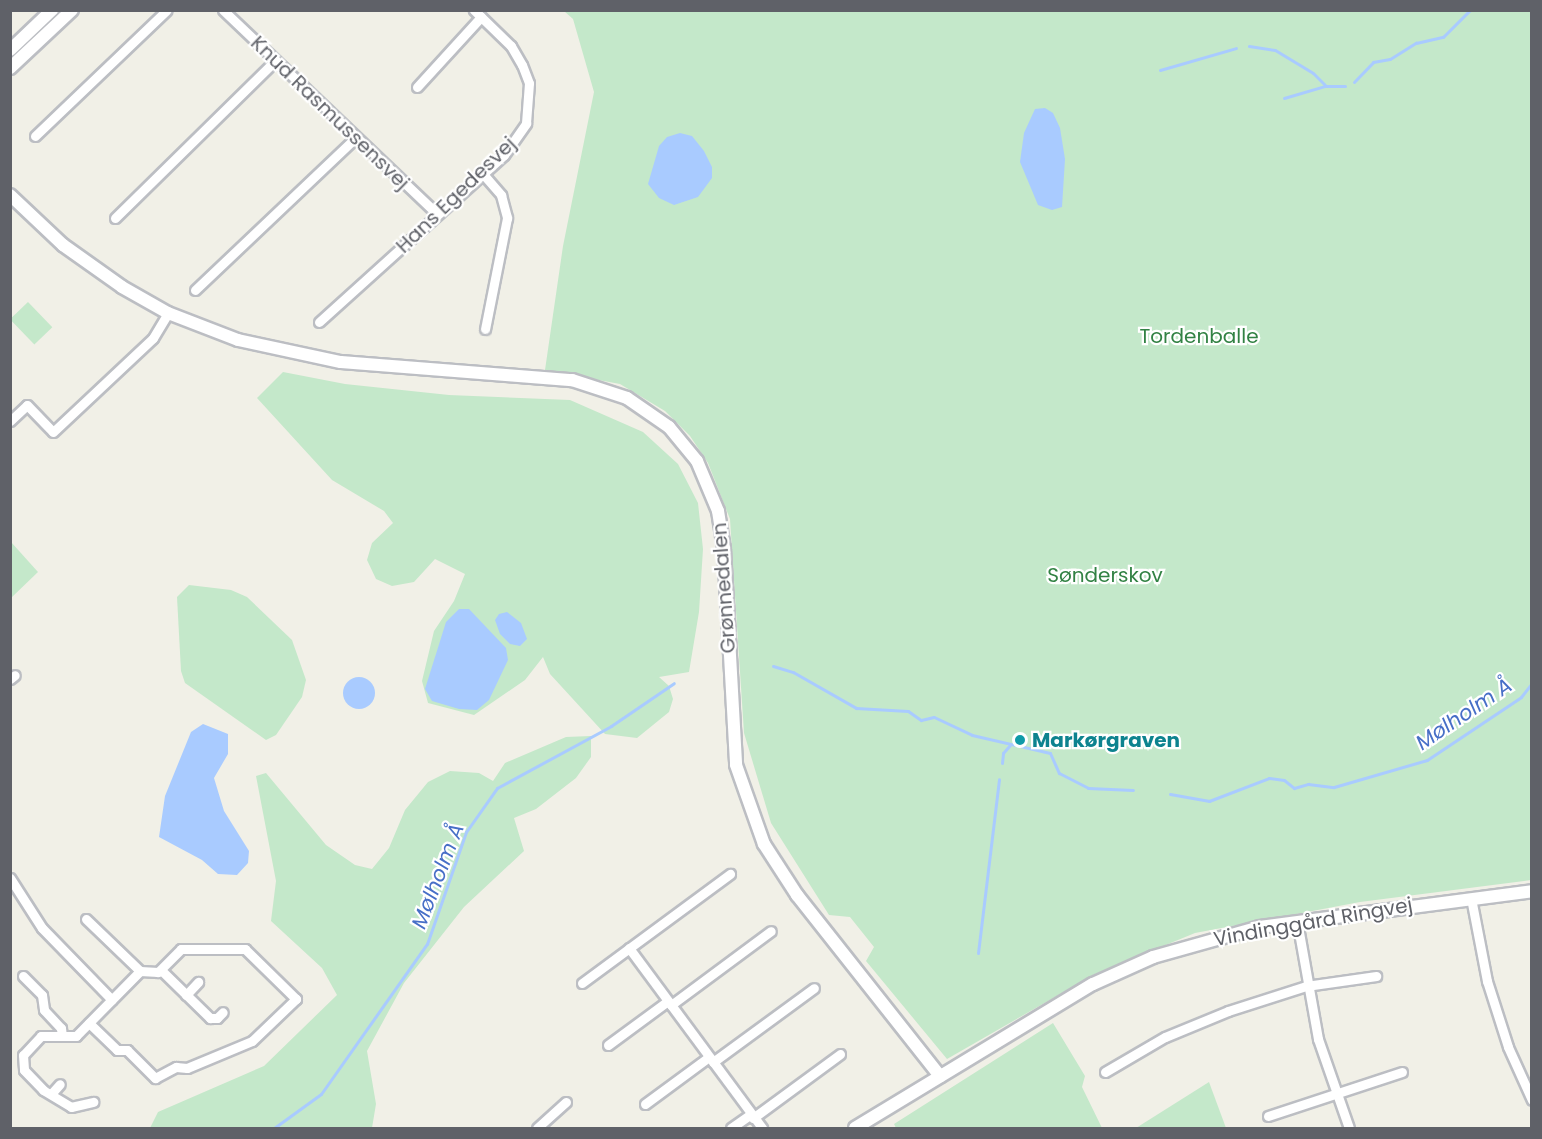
<!DOCTYPE html>
<meta charset="utf-8">
<style>
body{margin:0}
#map{position:relative;width:1542px;height:1139px;overflow:hidden;background:#f1f0e7;font-family:Poppins,sans-serif}
div>[style]{position:absolute}
.green>*{inset:0;background:#c4e8ca;transform-origin:0 0}
.water>*{inset:0;background:#a9cbff}
.round{border-radius:50%}
.stream>*{height:3px;margin:-1.5px;padding:0 1.5px;transform-origin:1.5px;border-radius:1.5px;background:#a9cbff}
.roads{filter:drop-shadow(2px 0 #bcbec3) drop-shadow(-2px 0 #bcbec3) drop-shadow(0 2px #bcbec3) drop-shadow(0 -2px #bcbec3)}
.street>*{height:9px;margin:-4.5px;padding:0 4.5px;transform-origin:4.5px;border-radius:4.5px;background:#fff}
.secondary>*{height:12px;margin:-6px;padding:0 6px;transform-origin:6px;border-radius:6px;background:#fff}
.dots>*{width:16px;height:16px;translate:-50% -50%;box-sizing:border-box;border:3px solid #fff;border-radius:50%}
span{translate:-50% -50%;white-space:nowrap;text-align:center;line-height:1.15;-webkit-text-stroke:4.5px #fff;paint-order:stroke}
.street-label{font-size:20px;color:#5f6168}
.park-label{font-size:20px;color:#328244}
.culture-label{font-size:20px;color:#0d838f;font-weight:700}
.left{translate:0 -50%;text-align:left}
.water-label{font-size:21px;color:#476fc7;font-style:italic}
.frame{position:absolute;inset:0;border:12px solid #5f6168;pointer-events:none}
</style>
<div id="map">
<div class="green">
<i style="clip-path:polygon(564px 11px,1531px 11px,1531px 880px,1360px 902px,1195px 933px,1095px 974px,947px 1059px,866px 961px,874px 947px,850px 917px,829px 915px,771px 823px,744px 733px,730px 519px,708px 463px,690px 436px,665px 411px,620px 384px,545px 370px,563px 246px,594px 92px,573px 19px)"></i>
<i style="left:28px;top:302px;width:35px;height:25px;rotate:46deg"></i>
<i style="clip-path:polygon(283px 372px,345px 384px,449px 395px,570px 400px,643px 432px,678px 464px,698px 503px,703px 549px,699px 612px,689px 672px,659px 677px,669px 686px,673px 699px,669px 712px,637px 738px,605px 734px,550px 674px,543px 657px,525px 680px,474px 715px,428px 703px,422px 681px,434px 631px,454px 601px,465px 574px,435px 559px,414px 582px,392px 586px,376px 579px,367px 560px,372px 543px,393px 523px,384px 511px,332px 480px,257px 398px)"></i>
<i style="clip-path:polygon(11px 542px,38px 572px,11px 598px)"></i>
<i style="clip-path:polygon(189px 585px,231px 590px,247px 597px,292px 640px,306px 680px,302px 697px,276px 735px,266px 740px,185px 683px,181px 671px,177px 597px)"></i>
<i style="clip-path:polygon(591px 736px,591px 757px,576px 778px,536px 809px,514px 818px,524px 851px,464px 907px,404px 983px,367px 1051px,376px 1104px,372px 1128px,150px 1128px,158px 1112px,264px 1066px,337px 995px,322px 968px,271px 921px,276px 881px,256px 776px,266px 773px,326px 845px,355px 865px,372px 869px,389px 848px,405px 810px,428px 782px,450px 771px,479px 773px,493px 781px,505px 763px,566px 737px)"></i>
<i style="clip-path:polygon(1053px 1023px,1085px 1076px,1082px 1087px,1102px 1128px,896px 1128px,894px 1124px)"></i>
<i style="clip-path:polygon(1209px 1082px,1226px 1128px,1136px 1128px)"></i>
</div>
<div class="water">
<i style="clip-path:polygon(1045px 108px,1053px 113px,1060px 128px,1065px 159px,1062px 207px,1052px 210px,1038px 205px,1020px 162px,1024px 133px,1035px 109px)"></i>
<i style="clip-path:polygon(680px 133px,692px 136px,704px 151px,712px 167px,712px 178px,698px 197px,674px 205px,659px 198px,648px 184px,659px 146px,667px 137px)"></i>
<i style="clip-path:polygon(459px 609px,469px 609px,506px 648px,508px 660px,489px 700px,477px 710px,459px 709px,432px 701px,425px 689px,446px 622px)"></i>
<i style="clip-path:polygon(507px 612px,521px 623px,527px 639px,520px 646px,510px 644px,500px 634px,495px 620px,499px 614px)"></i>
<i class="round" style="left:343px;top:677px;width:32px;height:32px"></i>
<i style="clip-path:polygon(203px 724px,228px 734px,228px 754px,214px 778px,224px 811px,249px 851px,248px 863px,237px 875px,218px 874px,202px 860px,159px 837px,165px 796px,191px 732px)"></i>
</div>
<div class="stream">
<i style="left:1249px;top:46px;width:26px;rotate:9deg"></i>
<i style="left:1275px;top:50px;width:44px;rotate:31.2deg"></i>
<i style="left:1313px;top:73px;width:18px;rotate:45deg"></i>
<i style="left:1326px;top:86px;width:19px"></i>
<i style="left:1160px;top:70px;width:79px;rotate:-16.1deg"></i>
<i style="left:1354px;top:82px;width:28px;rotate:-46deg"></i>
<i style="left:1373px;top:62px;width:17px;rotate:-10deg"></i>
<i style="left:1390px;top:59px;width:31px;rotate:-32deg"></i>
<i style="left:1416px;top:43px;width:28px;rotate:-13deg"></i>
<i style="left:1443px;top:37px;width:38px;rotate:-45deg"></i>
<i style="left:1284px;top:98px;width:43px;rotate:-16.3deg"></i>
<i style="left:773px;top:666px;width:21px;rotate:17deg"></i>
<i style="left:793px;top:672px;width:73px;rotate:29.7deg"></i>
<i style="left:856px;top:708px;width:52px;rotate:3.3deg"></i>
<i style="left:908px;top:711px;width:16px;rotate:35deg"></i>
<i style="left:921px;top:720px;width:13px;rotate:-13deg"></i>
<i style="left:934px;top:717px;width:42px;rotate:25.3deg"></i>
<i style="left:972px;top:735px;width:80px;rotate:13deg"></i>
<i style="left:1050px;top:753px;width:22px;rotate:66deg"></i>
<i style="left:1059px;top:773px;width:33px;rotate:27deg"></i>
<i style="left:1088px;top:788px;width:45px;rotate:2.5deg"></i>
<i style="left:1002px;top:763px;width:10px;rotate:-84deg"></i>
<i style="left:1003px;top:753px;width:11px;rotate:-49deg"></i>
<i style="left:1170px;top:794px;width:40px;rotate:10deg"></i>
<i style="left:1209px;top:801px;width:64px;rotate:-21deg"></i>
<i style="left:1269px;top:778px;width:15px;rotate:8deg"></i>
<i style="left:1284px;top:780px;width:13px;rotate:39deg"></i>
<i style="left:1294px;top:788px;width:15px;rotate:-16deg"></i>
<i style="left:1308px;top:784px;width:26px;rotate:7deg"></i>
<i style="left:1334px;top:787px;width:97px;rotate:-16.2deg"></i>
<i style="left:1427px;top:760px;width:113px;rotate:-33.8deg"></i>
<i style="left:1521px;top:697px;width:18px;rotate:-52deg"></i>
<i style="left:978px;top:953px;width:175px;rotate:-83.1deg"></i>
<i style="left:274px;top:1128px;width:58px;rotate:-35.9deg"></i>
<i style="left:321px;top:1094px;width:184px;rotate:-54.8deg"></i>
<i style="left:427px;top:944px;width:119px;rotate:-70.8deg"></i>
<i style="left:466px;top:832px;width:54px;rotate:-54.8deg"></i>
<i style="left:497px;top:788px;width:130px;rotate:-28.5deg"></i>
<i style="left:611px;top:726px;width:76px;rotate:-34.3deg"></i>
</div>
<div class="roads">
<div class="street">
<i style="left:223px;top:10px;width:296px;rotate:43.6deg"></i>
<i style="left:417px;top:87px;width:95px;rotate:-47.6deg"></i>
<i style="left:35px;top:136px;width:182px;rotate:-43.7deg"></i>
<i style="left:483px;top:174px;width:28px;rotate:49deg"></i>
<i style="left:501px;top:195px;width:24px;rotate:75deg"></i>
<i style="left:507px;top:218px;width:113px;rotate:101.2deg"></i>
<i style="left:115px;top:218px;width:224px;rotate:-44.5deg"></i>
<i style="left:195px;top:290px;width:222px;rotate:-43.5deg"></i>
<i style="left:319px;top:322px;width:249px;rotate:-42.1deg"></i>
<i style="left:504px;top:155px;width:39px;rotate:-55deg"></i>
<i style="left:526px;top:123px;width:40px;rotate:-85.7deg"></i>
<i style="left:529px;top:83px;width:19px;rotate:-111deg"></i>
<i style="left:522px;top:65px;width:22px;rotate:-120deg"></i>
<i style="left:511px;top:46px;width:52px;rotate:-135.8deg"></i>
<i style="left:10px;top:421px;width:23px;rotate:-43deg"></i>
<i style="left:27px;top:405px;width:37px;rotate:46deg"></i>
<i style="left:53px;top:432px;width:137px;rotate:-43.2deg"></i>
<i style="left:153px;top:338px;width:29px;rotate:-59deg"></i>
<i style="left:10px;top:679px;width:6px;rotate:-39deg"></i>
<i style="left:10px;top:878px;width:59px;rotate:57.4deg"></i>
<i style="left:42px;top:928px;width:100px;rotate:45.8deg"></i>
<i style="left:1471px;top:898px;width:85px;rotate:79.1deg"></i>
<i style="left:1487px;top:981px;width:69px;rotate:72.3deg"></i>
<i style="left:1508px;top:1047px;width:58px;rotate:65.6deg"></i>
<i style="left:86px;top:919px;width:75px;rotate:43.9deg"></i>
<i style="left:1297px;top:921px;width:120px;rotate:79.9deg"></i>
<i style="left:1318px;top:1039px;width:94px;rotate:70.8deg"></i>
<i style="left:629px;top:948px;width:224px;rotate:53.5deg"></i>
<i style="left:161px;top:970px;width:69px;rotate:44.4deg"></i>
<i style="left:210px;top:1018px;width:7px"></i>
<i style="left:217px;top:1018px;width:8px;rotate:-45deg"></i>
<i style="left:23px;top:976px;width:27px;rotate:45deg"></i>
<i style="left:42px;top:995px;width:15px;rotate:82deg"></i>
<i style="left:44px;top:1010px;width:25px;rotate:47deg"></i>
<i style="left:61px;top:1028px;width:8px;rotate:83deg"></i>
<i style="left:582px;top:983px;width:184px;rotate:-36.4deg"></i>
<i style="left:186px;top:995px;width:18px;rotate:-47deg"></i>
<i style="left:671px;top:1005px;width:124px;rotate:-36.5deg"></i>
<i style="left:89px;top:1023px;width:39px;rotate:44deg"></i>
<i style="left:117px;top:1050px;width:10px"></i>
<i style="left:127px;top:1050px;width:40px;rotate:45deg"></i>
<i style="left:155px;top:1078px;width:24px;rotate:-28deg"></i>
<i style="left:176px;top:1067px;width:11px;rotate:5deg"></i>
<i style="left:187px;top:1068px;width:70px;rotate:-22.6deg"></i>
<i style="left:252px;top:1041px;width:61px;rotate:-43.7deg"></i>
<i style="left:296px;top:999px;width:71px;rotate:-135.6deg"></i>
<i style="left:245px;top:949px;width:64px;rotate:180deg"></i>
<i style="left:181px;top:949px;width:33px;rotate:135deg"></i>
<i style="left:158px;top:972px;width:18px;rotate:-177deg"></i>
<i style="left:140px;top:971px;width:91px;rotate:134.6deg"></i>
<i style="left:76px;top:1036px;width:35px;rotate:180deg"></i>
<i style="left:41px;top:1036px;width:26px;rotate:133deg"></i>
<i style="left:23px;top:1055px;width:15px;rotate:86deg"></i>
<i style="left:24px;top:1070px;width:28px;rotate:46deg"></i>
<i style="left:43px;top:1090px;width:33px;rotate:31deg"></i>
<i style="left:71px;top:1107px;width:23px;rotate:-13deg"></i>
<i style="left:608px;top:1045px;width:74px;rotate:-36.3deg"></i>
<i style="left:713px;top:1062px;width:125px;rotate:-36.2deg"></i>
<i style="left:1105px;top:1072px;width:69px;rotate:-30.3deg"></i>
<i style="left:1165px;top:1037px;width:68px;rotate:-22.4deg"></i>
<i style="left:1228px;top:1011px;width:82px;rotate:-17.8deg"></i>
<i style="left:1306px;top:986px;width:71px;rotate:-8.1deg"></i>
<i style="left:51px;top:1094px;width:13px;rotate:-48deg"></i>
<i style="left:645px;top:1104px;width:79px;rotate:-36.3deg"></i>
<i style="left:1268px;top:1116px;width:141px;rotate:-18.2deg"></i>
<i style="left:753px;top:1118px;width:108px;rotate:-36.3deg"></i>
<i style="left:537px;top:1128px;width:39px;rotate:-42deg"></i>
<i style="left:731px;top:1128px;width:24px;rotate:-35deg"></i>
</div>
<div class="secondary">
<i style="left:10px;top:50px;width:58px;rotate:-43.6deg"></i>
<i style="left:10px;top:68px;width:85px;rotate:-43.1deg"></i>
<i style="left:10px;top:195px;width:73px;rotate:43.3deg"></i>
<i style="left:63px;top:245px;width:72px;rotate:35.4deg"></i>
<i style="left:122px;top:287px;width:53px;rotate:29.5deg"></i>
<i style="left:168px;top:313px;width:75px;rotate:21.1deg"></i>
<i style="left:238px;top:340px;width:105px;rotate:12.1deg"></i>
<i style="left:341px;top:362px;width:232px;rotate:4.5deg"></i>
<i style="left:572px;top:380px;width:58px;rotate:18.1deg"></i>
<i style="left:627px;top:398px;width:51px;rotate:34.6deg"></i>
<i style="left:669px;top:427px;width:44px;rotate:50.5deg"></i>
<i style="left:697px;top:461px;width:54px;rotate:67.2deg"></i>
<i style="left:718px;top:511px;width:37px;rotate:81deg"></i>
<i style="left:724px;top:548px;width:217px;rotate:86.8deg"></i>
<i style="left:736px;top:765px;width:84px;rotate:70.5deg"></i>
<i style="left:764px;top:844px;width:61px;rotate:57.1deg"></i>
<i style="left:797px;top:895px;width:231px;rotate:51.7deg"></i>
<i style="left:855px;top:1128px;width:278px;rotate:-31.2deg"></i>
<i style="left:1093px;top:984px;width:66px;rotate:-24.2deg"></i>
<i style="left:1153px;top:957px;width:111px;rotate:-15.7deg"></i>
<i style="left:1260px;top:927px;width:274px;rotate:-7.5deg"></i>
</div>
</div>
<div class="dots">
<i style="left:1020px;top:740px;background:#0f9aa8"></i>
</div>
<div class="street-label">
<span style="left:330px;top:113px;rotate:44deg">Knud Rasmussensvej</span>
<span style="left:456px;top:195px;rotate:-44deg">Hans Egedesvej</span>
<span style="left:724px;top:588px;rotate:-94deg">Grønnedalen</span>
<span style="left:1313px;top:922px;rotate:-10deg">Vindinggård Ringvej</span>
</div>
<div class="park-label">
<span style="left:1199px;top:336px">Tordenballe</span>
<span style="left:1105px;top:575px">Sønderskov</span>
</div>
<div class="culture-label">
<span class="left" style="left:1032px;top:740px">Markørgraven</span>
</div>
<div class="water-label">
<span style="left:1464px;top:714px;rotate:-34deg">Mølholm Å</span>
<span style="left:438px;top:876px;rotate:-69deg">Mølholm Å</span>
</div>
<div class="frame"></div>
</div>
